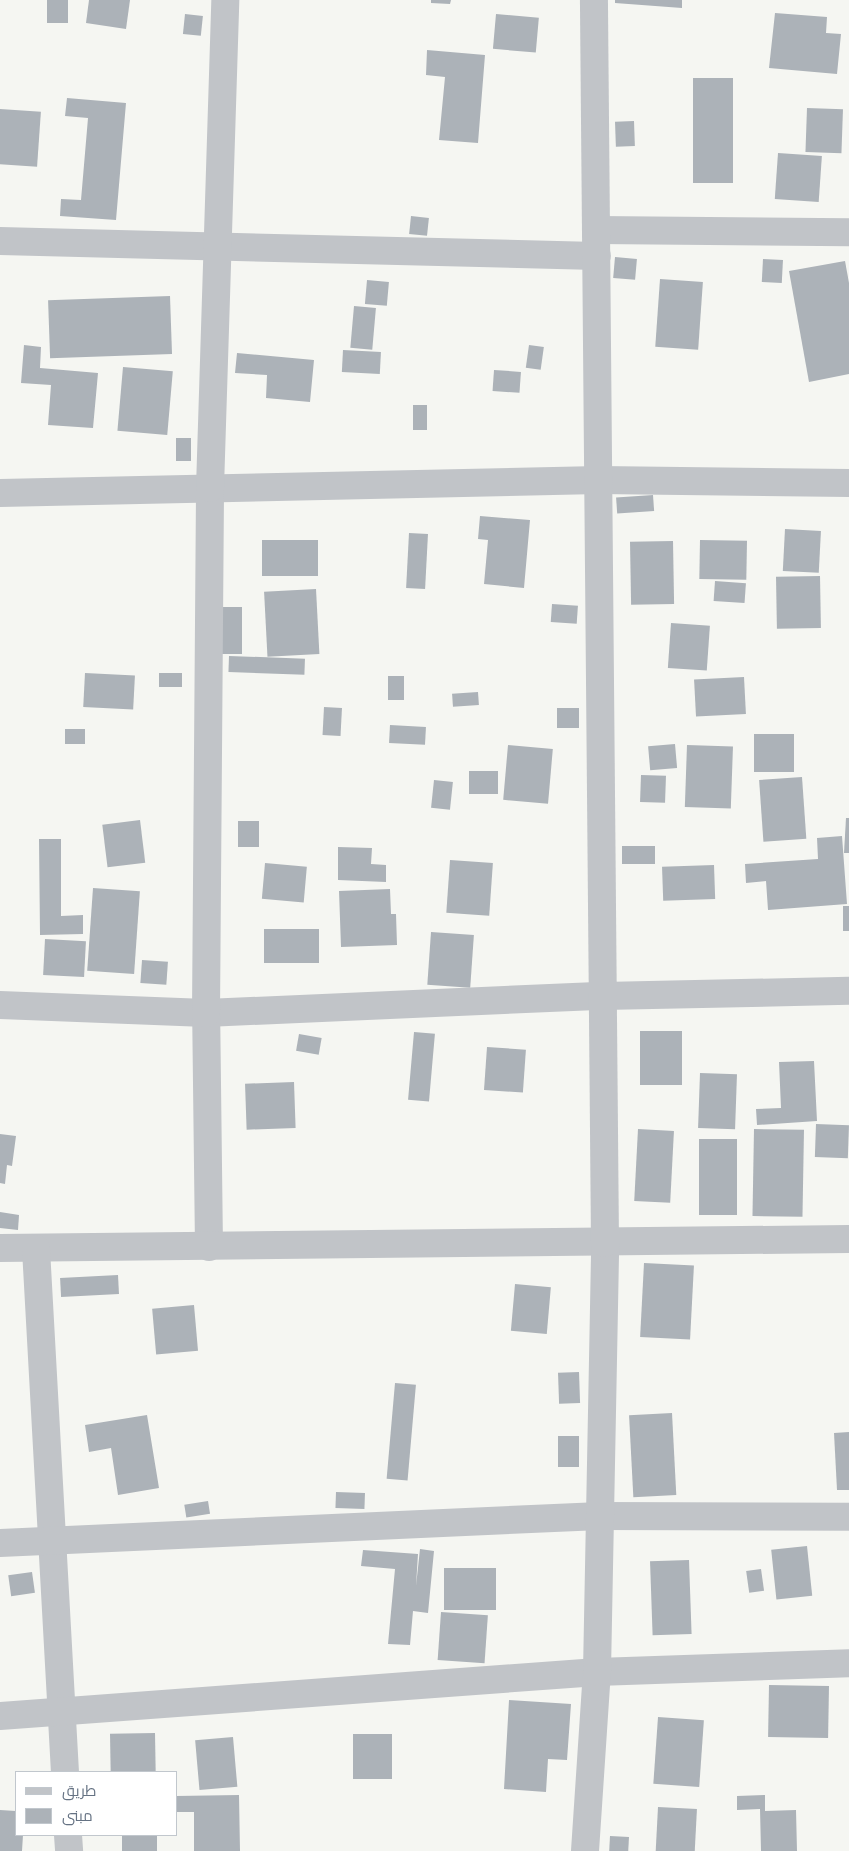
<!DOCTYPE html>
<meta charset="utf-8">
<style>
body{margin:0}
#map{position:relative;width:849px;height:1851px;overflow:hidden;background:#f5f6f2;font-family:"Noto Sans",Cairo,sans-serif}
div>[style]{position:absolute}
.building>*{inset:0;background:#acb2b8;transform-origin:0 0}
.minor>*{height:28px;margin:-14px;padding:0 14px;transform-origin:14px;border-radius:14px;background:#c1c4c8}
span{translate:-50% -50%;white-space:nowrap;text-align:center;line-height:1.15;-webkit-text-stroke:5px #fff;paint-order:stroke}
.legend{position:absolute;left:15px;top:1771px;width:162px;height:65px;box-sizing:border-box;background:#fff;border:1px solid #c1c7cd;margin:0;padding:6px 9px;list-style:none;font-size:15px;color:#657283}
.legend li{display:flex;align-items:center;gap:10px;height:25px}
.legend b{width:25px;border:1px solid #c1c7cd}
</style>
<div id="map">
<div class="building">
<i style="left:47px;top:0;width:21px;height:23px"></i>
<i style="clip-path:polygon(89px 0,130px 0,126px 29px,86px 23px)"></i>
<i style="clip-path:polygon(431px 0,451px 0,450px 4px,431px 3px)"></i>
<i style="clip-path:polygon(615px 0,682px 0,682px 8px,615px 3px)"></i>
<i style="clip-path:polygon(775px 13px,827px 17px,826px 33px,841px 34px,837px 74px,769px 68px)"></i>
<i style="left:185px;top:14px;width:18px;height:20px;rotate:6deg"></i>
<i style="left:496px;top:14px;width:43px;height:35px;rotate:5deg"></i>
<i style="clip-path:polygon(427px 50px,485px 55px,478px 143px,439px 140px,445px 77px,426px 75px)"></i>
<i style="left:693px;top:78px;width:40px;height:105px"></i>
<i style="clip-path:polygon(67px 98px,126px 103px,116px 220px,60px 216px,61px 199px,81px 200px,88px 118px,65px 116px)"></i>
<i style="left:807px;top:108px;width:36px;height:44px;rotate:2deg"></i>
<i style="left:0;top:109px;width:41px;height:55px;rotate:4deg"></i>
<i style="left:634px;top:121px;width:25px;height:19px;rotate:88deg"></i>
<i style="left:778px;top:153px;width:44px;height:46px;rotate:4deg"></i>
<i style="left:411px;top:216px;width:18px;height:18px;rotate:6deg"></i>
<i style="left:615px;top:257px;width:22px;height:21px;rotate:5deg"></i>
<i style="left:763px;top:259px;width:20px;height:23px;rotate:3deg"></i>
<i style="clip-path:polygon(845px 261px,849px 283px,849px 374px,809px 382px,789px 271px)"></i>
<i style="left:660px;top:279px;width:43px;height:68px;rotate:4deg"></i>
<i style="left:367px;top:280px;width:22px;height:24px;rotate:5deg"></i>
<i style="left:170px;top:296px;width:58px;height:122px;rotate:88deg"></i>
<i style="left:354px;top:306px;width:22px;height:42px;rotate:5deg"></i>
<i style="clip-path:polygon(24px 345px,41px 347px,40px 368px,98px 373px,93px 428px,48px 425px,51px 385px,21px 383px)"></i>
<i style="left:529px;top:345px;width:15px;height:23px;rotate:8deg"></i>
<i style="left:343px;top:350px;width:38px;height:22px;rotate:3deg"></i>
<i style="clip-path:polygon(237px 353px,314px 360px,310px 402px,266px 398px,267px 375px,235px 373px)"></i>
<i style="left:123px;top:367px;width:50px;height:64px;rotate:5deg"></i>
<i style="left:494px;top:370px;width:27px;height:21px;rotate:4deg"></i>
<i style="left:427px;top:405px;width:25px;height:14px;rotate:90deg"></i>
<i style="left:176px;top:438px;width:15px;height:23px"></i>
<i style="left:653px;top:495px;width:16px;height:37px;rotate:86deg"></i>
<i style="clip-path:polygon(480px 516px,530px 520px,524px 588px,484px 584px,488px 540px,478px 539px)"></i>
<i style="left:785px;top:529px;width:36px;height:42px;rotate:3deg"></i>
<i style="left:409px;top:533px;width:19px;height:55px;rotate:3deg"></i>
<i style="left:262px;top:540px;width:56px;height:36px"></i>
<i style="left:700px;top:540px;width:47px;height:39px;rotate:1deg"></i>
<i style="left:673px;top:541px;width:63px;height:43px;rotate:89deg"></i>
<i style="left:820px;top:576px;width:52px;height:44px;rotate:89deg"></i>
<i style="left:715px;top:581px;width:31px;height:20px;rotate:4deg"></i>
<i style="left:316px;top:589px;width:65px;height:52px;rotate:87deg"></i>
<i style="left:552px;top:604px;width:26px;height:18px;rotate:4deg"></i>
<i style="left:217px;top:607px;width:25px;height:47px"></i>
<i style="left:671px;top:623px;width:39px;height:45px;rotate:4deg"></i>
<i style="left:229px;top:656px;width:76px;height:16px;rotate:2deg"></i>
<i style="left:85px;top:673px;width:50px;height:34px;rotate:3deg"></i>
<i style="left:159px;top:673px;width:23px;height:14px"></i>
<i style="left:388px;top:676px;width:16px;height:24px"></i>
<i style="left:744px;top:677px;width:37px;height:50px;rotate:87deg"></i>
<i style="left:478px;top:692px;width:13px;height:26px;rotate:86deg"></i>
<i style="left:324px;top:707px;width:18px;height:28px;rotate:3deg"></i>
<i style="left:579px;top:708px;width:20px;height:22px;rotate:90deg"></i>
<i style="left:390px;top:725px;width:36px;height:18px;rotate:3deg"></i>
<i style="left:65px;top:729px;width:20px;height:15px"></i>
<i style="left:794px;top:734px;width:38px;height:40px;rotate:90deg"></i>
<i style="left:675px;top:744px;width:24px;height:27px;rotate:85deg"></i>
<i style="left:508px;top:745px;width:45px;height:55px;rotate:5deg"></i>
<i style="left:687px;top:745px;width:46px;height:62px;rotate:2deg"></i>
<i style="left:469px;top:771px;width:29px;height:23px"></i>
<i style="left:641px;top:775px;width:25px;height:27px;rotate:2deg"></i>
<i style="left:802px;top:777px;width:62px;height:43px;rotate:86deg"></i>
<i style="left:434px;top:780px;width:19px;height:28px;rotate:6deg"></i>
<i style="clip-path:polygon(846px 818px,849px 818px,849px 853px,844px 853px)"></i>
<i style="left:140px;top:820px;width:43px;height:38px;rotate:83deg"></i>
<i style="left:238px;top:821px;width:21px;height:26px"></i>
<i style="clip-path:polygon(842px 836px,847px 904px,768px 910px,766px 881px,746px 883px,745px 864px,818px 859px,817px 838px)"></i>
<i style="clip-path:polygon(39px 839px,61px 839px,61px 916px,83px 915px,83px 934px,40px 935px)"></i>
<i style="left:622px;top:846px;width:33px;height:18px"></i>
<i style="clip-path:polygon(338px 847px,372px 848px,371px 864px,386px 865px,386px 882px,338px 880px)"></i>
<i style="left:450px;top:860px;width:43px;height:53px;rotate:4deg"></i>
<i style="left:265px;top:863px;width:42px;height:36px;rotate:5deg"></i>
<i style="left:714px;top:865px;width:34px;height:52px;rotate:88deg"></i>
<i style="left:93px;top:888px;width:47px;height:83px;rotate:4deg"></i>
<i style="clip-path:polygon(390px 889px,391px 914px,396px 914px,397px 945px,341px 947px,339px 891px)"></i>
<i style="left:843px;top:906px;width:6px;height:25px"></i>
<i style="left:264px;top:929px;width:55px;height:34px"></i>
<i style="left:431px;top:932px;width:43px;height:53px;rotate:4deg"></i>
<i style="left:45px;top:939px;width:41px;height:36px;rotate:3deg"></i>
<i style="left:142px;top:960px;width:26px;height:23px;rotate:4deg"></i>
<i style="left:640px;top:1031px;width:42px;height:54px"></i>
<i style="left:414px;top:1032px;width:21px;height:68px;rotate:5deg"></i>
<i style="left:299px;top:1034px;width:23px;height:17px;rotate:10deg"></i>
<i style="left:487px;top:1047px;width:39px;height:43px;rotate:4deg"></i>
<i style="clip-path:polygon(814px 1061px,817px 1121px,757px 1125px,756px 1109px,781px 1108px,779px 1062px)"></i>
<i style="left:700px;top:1073px;width:37px;height:55px;rotate:2deg"></i>
<i style="left:294px;top:1082px;width:46px;height:49px;rotate:88deg"></i>
<i style="left:816px;top:1124px;width:33px;height:33px;rotate:2deg"></i>
<i style="left:638px;top:1129px;width:36px;height:72px;rotate:3deg"></i>
<i style="left:754px;top:1129px;width:50px;height:87px;rotate:1deg"></i>
<i style="clip-path:polygon(0 1134px,16px 1136px,12px 1166px,7px 1165px,5px 1184px,0 1183px)"></i>
<i style="left:699px;top:1139px;width:38px;height:76px"></i>
<i style="clip-path:polygon(0 1212px,19px 1215px,18px 1230px,0 1228px)"></i>
<i style="left:644px;top:1263px;width:50px;height:74px;rotate:3deg"></i>
<i style="left:118px;top:1275px;width:19px;height:58px;rotate:87deg"></i>
<i style="left:515px;top:1284px;width:36px;height:47px;rotate:5deg"></i>
<i style="left:194px;top:1305px;width:46px;height:42px;rotate:85deg"></i>
<i style="left:579px;top:1372px;width:31px;height:21px;rotate:88deg"></i>
<i style="left:395px;top:1383px;width:21px;height:96px;rotate:5deg"></i>
<i style="left:672px;top:1413px;width:82px;height:43px;rotate:87deg"></i>
<i style="clip-path:polygon(147px 1415px,159px 1488px,118px 1495px,111px 1448px,89px 1452px,85px 1425px)"></i>
<i style="clip-path:polygon(849px 1432px,849px 1490px,837px 1490px,834px 1433px)"></i>
<i style="left:558px;top:1436px;width:21px;height:31px"></i>
<i style="left:336px;top:1492px;width:29px;height:16px;rotate:2deg"></i>
<i style="left:208px;top:1501px;width:13px;height:24px;rotate:81deg"></i>
<i style="left:807px;top:1546px;width:50px;height:36px;rotate:84deg"></i>
<i style="clip-path:polygon(420px 1549px,434px 1551px,428px 1613px,413px 1611px,410px 1645px,388px 1644px,395px 1569px,361px 1566px,363px 1550px,418px 1554px,416px 1586px)"></i>
<i style="left:689px;top:1560px;width:74px;height:39px;rotate:88deg"></i>
<i style="left:444px;top:1568px;width:52px;height:42px"></i>
<i style="left:761px;top:1569px;width:22px;height:15px;rotate:82deg"></i>
<i style="left:32px;top:1572px;width:21px;height:24px;rotate:82deg"></i>
<i style="left:441px;top:1612px;width:47px;height:48px;rotate:4deg"></i>
<i style="left:769px;top:1685px;width:60px;height:52px;rotate:1deg"></i>
<i style="clip-path:polygon(509px 1700px,571px 1704px,567px 1760px,548px 1759px,546px 1792px,504px 1789px)"></i>
<i style="left:658px;top:1717px;width:46px;height:67px;rotate:4deg"></i>
<i style="left:155px;top:1733px;width:39px;height:45px;rotate:89deg"></i>
<i style="left:353px;top:1734px;width:39px;height:45px"></i>
<i style="left:233px;top:1737px;width:50px;height:38px;rotate:85deg"></i>
<i style="clip-path:polygon(239px 1795px,240px 1851px,194px 1851px,194px 1812px,176px 1812px,176px 1796px)"></i>
<i style="clip-path:polygon(765px 1795px,765px 1811px,796px 1810px,797px 1851px,761px 1851px,760px 1809px,737px 1810px,737px 1796px)"></i>
<i style="left:658px;top:1807px;width:39px;height:44px;rotate:3deg"></i>
<i style="clip-path:polygon(0 1810px,16px 1811px,16px 1835px,23px 1835px,22px 1851px,0 1851px)"></i>
<i style="left:122px;top:1835px;width:35px;height:16px"></i>
<i style="left:610px;top:1836px;width:19px;height:15px;rotate:3deg"></i>
</div>
<div class="minor">
<i style="left:597px;top:230px;width:252px;rotate:0.5deg"></i>
<i style="left:0;top:241px;width:597px;rotate:1.44deg"></i>
<i style="left:0;top:493px;width:599px;rotate:-1.24deg"></i>
<i style="left:599px;top:480px;width:250px;rotate:0.7deg"></i>
<i style="left:0;top:1005px;width:206px;rotate:2.2deg"></i>
<i style="left:206px;top:1013px;width:397px;rotate:-2.5deg"></i>
<i style="left:603px;top:996px;width:246px;rotate:-1.2deg"></i>
<i style="left:209px;top:1247px;width:234px;rotate:-90.7deg"></i>
<i style="left:206px;top:1013px;width:525px;rotate:-89.56deg"></i>
<i style="left:210px;top:488px;width:488px;rotate:-88.2deg"></i>
<i style="left:0;top:1248px;width:849px;rotate:-0.61deg"></i>
<i style="left:36px;top:1249px;width:524px;rotate:86.83deg"></i>
<i style="left:0;top:1543px;width:601px;rotate:-2.58deg"></i>
<i style="left:600px;top:1516px;width:249px;rotate:0.2deg"></i>
<i style="left:0;top:1716px;width:599px;rotate:-4.22deg"></i>
<i style="left:597px;top:1672px;width:252px;rotate:-2deg"></i>
<i style="left:68px;top:1835px;width:16px;rotate:86deg"></i>
<i style="left:585px;top:1851px;width:179px;rotate:-86.2deg"></i>
<i style="left:597px;top:1672px;width:429px;rotate:-88.9deg"></i>
<i style="left:605px;top:1243px;width:1243px;rotate:-90.51deg"></i>
</div>
<ul class="legend">
<li><b style="height:6px;background:#c1c4c8"></b>طريق</li>
<li><b style="height:14px;background:#acb2b8"></b>مبنى</li>
</ul>
</div>
